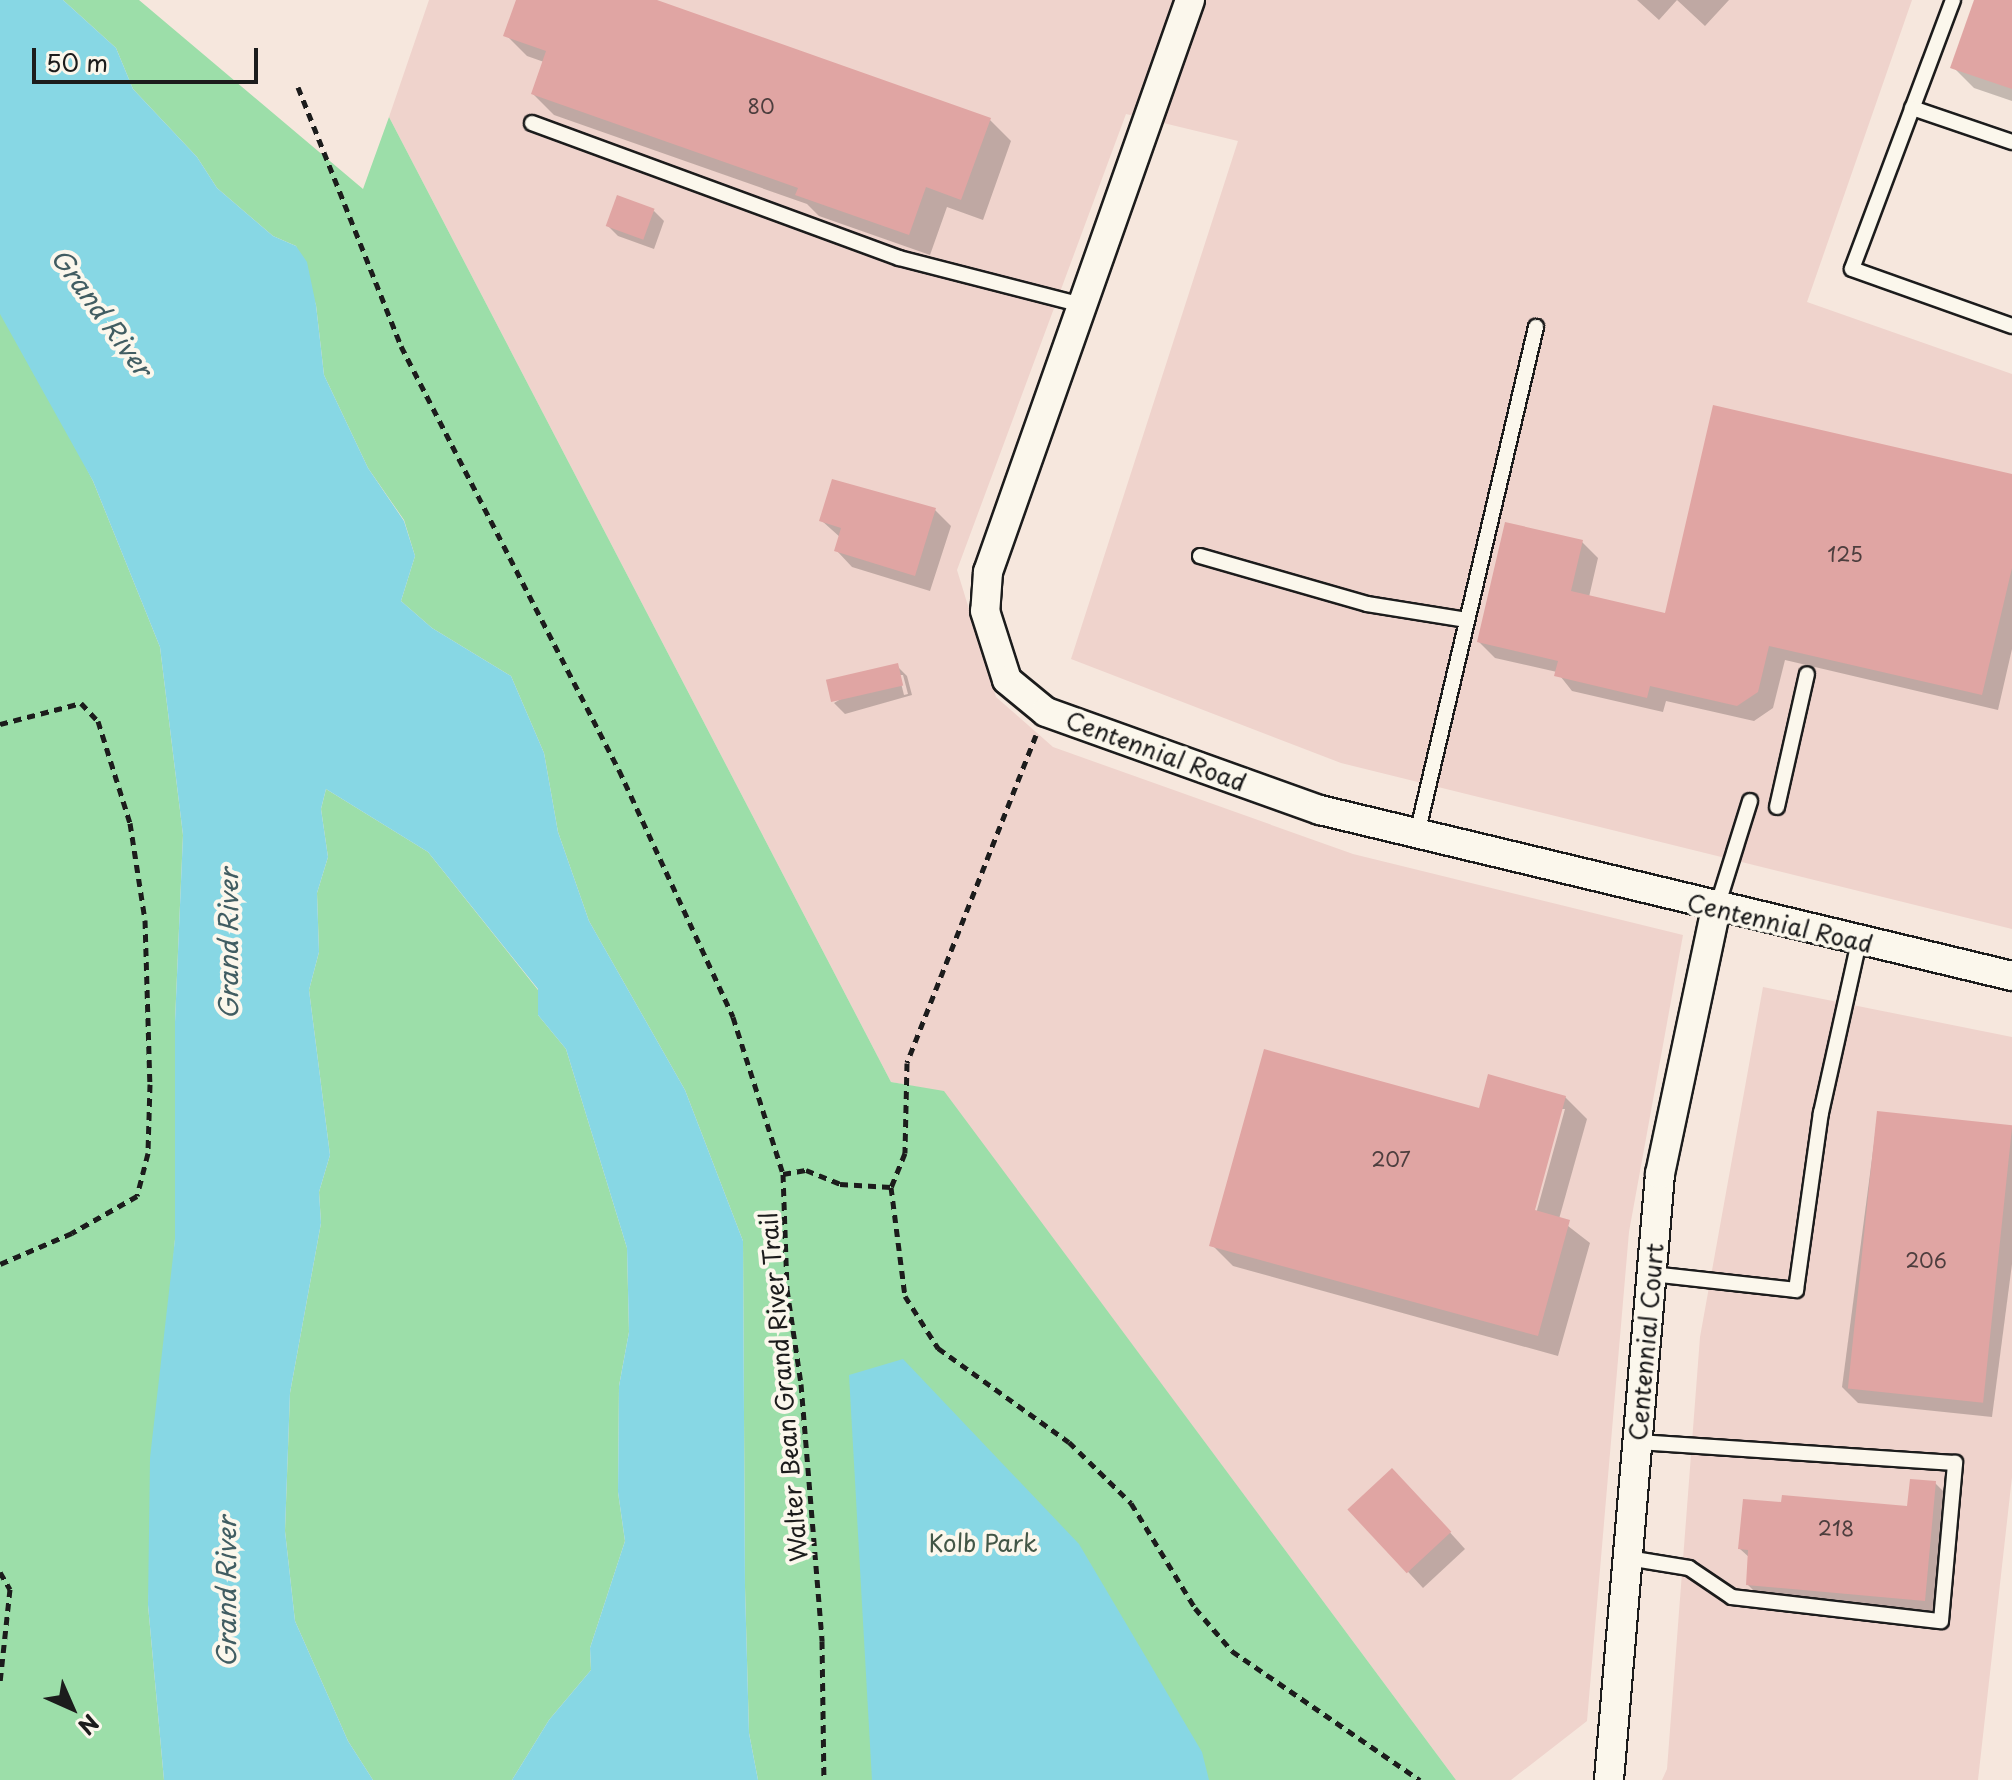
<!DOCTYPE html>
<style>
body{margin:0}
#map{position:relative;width:2012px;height:1780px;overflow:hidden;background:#f6e7dd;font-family:"Playpen Sans",sans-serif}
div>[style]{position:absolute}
.built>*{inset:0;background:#efd3cc}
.green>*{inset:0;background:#9cdea9}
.water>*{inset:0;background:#87d7e4}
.shadow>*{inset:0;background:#0003}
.building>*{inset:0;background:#e0a5a3;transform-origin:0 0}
.path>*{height:5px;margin-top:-2.5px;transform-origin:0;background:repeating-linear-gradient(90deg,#1c1c1c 0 8px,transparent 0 14px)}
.roads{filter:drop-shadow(2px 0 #1c1c1c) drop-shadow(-2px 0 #1c1c1c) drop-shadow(0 2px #1c1c1c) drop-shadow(0 -2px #1c1c1c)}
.service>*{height:14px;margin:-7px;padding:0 7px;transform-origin:7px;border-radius:7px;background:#fbf7ec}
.minor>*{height:28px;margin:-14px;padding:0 14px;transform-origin:14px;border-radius:14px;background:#fbf7ec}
span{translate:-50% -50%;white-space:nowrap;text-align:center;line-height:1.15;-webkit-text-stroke:8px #fbf7ec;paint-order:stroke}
.number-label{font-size:20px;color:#4d3e3e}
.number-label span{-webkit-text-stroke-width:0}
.street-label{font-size:24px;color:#1c1c1c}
.park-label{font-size:24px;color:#425646}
.water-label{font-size:26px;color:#415d62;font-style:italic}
.north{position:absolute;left:32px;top:1668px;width:80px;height:80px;-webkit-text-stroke:6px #fbf7ec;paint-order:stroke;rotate:135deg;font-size:22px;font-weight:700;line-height:32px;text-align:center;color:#1c1c1c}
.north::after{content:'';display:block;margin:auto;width:28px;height:36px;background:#1c1c1c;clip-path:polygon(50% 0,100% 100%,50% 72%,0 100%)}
.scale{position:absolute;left:32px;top:48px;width:226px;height:36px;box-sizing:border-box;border:4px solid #1c1c1c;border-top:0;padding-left:10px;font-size:24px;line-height:28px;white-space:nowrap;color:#1c1c1c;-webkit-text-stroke:6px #fbf7ec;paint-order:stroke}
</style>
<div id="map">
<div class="built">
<i style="clip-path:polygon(429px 0,1912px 0,1807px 302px,2012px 374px,2012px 929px,1341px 763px,1071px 659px,1238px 141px,1126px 114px,957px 570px,996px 697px,1053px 747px,1353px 854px,1683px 935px,1629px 1232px,1587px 1721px,1511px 1780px,1456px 1780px,944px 1092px,891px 1082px,389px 117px)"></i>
<i style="clip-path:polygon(1763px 987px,2012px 1037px,2012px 1477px,1978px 1780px,1662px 1780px,1667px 1769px,1700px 1337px)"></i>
</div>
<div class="green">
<i style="clip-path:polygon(63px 0,139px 0,363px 189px,389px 117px,891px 1082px,944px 1091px,1456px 1780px,758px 1780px,749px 1733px,745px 1587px,743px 1241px,685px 1090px,589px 921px,558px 832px,544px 753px,511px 676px,432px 628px,401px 601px,415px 556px,404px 520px,368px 468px,324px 375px,316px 305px,296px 246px,273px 236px,217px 188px,197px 157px,133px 89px,116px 48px)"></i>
<i style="clip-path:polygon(0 297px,93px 481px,160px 647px,183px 835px,175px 1022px,175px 1239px,148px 1605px,164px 1780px,0 1780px)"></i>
<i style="clip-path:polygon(326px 789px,428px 852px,538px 990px,538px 1015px,566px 1049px,627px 1248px,629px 1332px,619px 1386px,618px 1492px,625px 1541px,590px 1648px,591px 1670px,549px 1720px,512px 1780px,373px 1780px,348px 1741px,295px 1621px,285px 1531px,290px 1393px,321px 1223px,319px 1192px,330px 1155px,309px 990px,319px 952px,317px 893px,328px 857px,321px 809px)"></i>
</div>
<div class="water">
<i style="clip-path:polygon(0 0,63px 0,116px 48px,133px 89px,197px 157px,217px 188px,273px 236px,296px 246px,307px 262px,316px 305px,324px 375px,368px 468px,404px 521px,415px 556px,401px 601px,432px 628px,511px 676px,544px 753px,558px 832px,589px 921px,685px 1090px,743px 1241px,745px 1587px,749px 1733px,758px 1780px,512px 1780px,549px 1720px,591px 1670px,590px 1648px,625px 1541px,618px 1492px,619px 1386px,629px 1332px,627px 1248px,566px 1049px,538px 1015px,538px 989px,428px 852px,326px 789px,321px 809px,328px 857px,317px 893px,319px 952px,309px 990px,330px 1155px,319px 1192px,321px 1223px,290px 1393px,285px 1531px,295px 1621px,348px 1741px,373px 1780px,164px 1780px,148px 1605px,150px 1458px,175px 1239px,175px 1022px,183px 835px,160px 647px,93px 481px,0 314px)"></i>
<i style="clip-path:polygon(903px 1359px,1079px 1544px,1202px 1752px,1209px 1780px,872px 1780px,849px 1375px)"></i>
</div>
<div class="shadow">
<i style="clip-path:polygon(518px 0,651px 0,990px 120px,1011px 141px,983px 220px,947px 207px,930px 255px,819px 216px,807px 204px,554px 115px,533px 94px,544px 62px,527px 56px,506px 35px)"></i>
<i style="clip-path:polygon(1637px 0,1729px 0,1705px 26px,1677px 0,1659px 20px)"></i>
<i style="clip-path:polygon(1976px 0,2012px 0,2012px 101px,1974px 88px,1953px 67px)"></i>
<i style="clip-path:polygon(654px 211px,664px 221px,654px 249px,618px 236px,608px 226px)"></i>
<i style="clip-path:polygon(2012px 476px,2012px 649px,1998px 710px,1785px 660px,1773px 708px,1754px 721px,1666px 701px,1663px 712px,1572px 691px,1557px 672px,1495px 658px,1479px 642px,1582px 542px,1598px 558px,1589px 597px,1666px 615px)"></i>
<i style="clip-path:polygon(935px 510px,951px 526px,930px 591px,852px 567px,837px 551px,841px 538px,822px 521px)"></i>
<i style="clip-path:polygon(evenodd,897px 666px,907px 676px,912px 695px,845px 714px,834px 703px,897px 666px,899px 675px,903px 675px,908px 694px,904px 695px,899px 675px)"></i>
<i style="clip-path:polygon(evenodd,1565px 1097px,1587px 1119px,1559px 1219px,1590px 1243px,1558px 1356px,1233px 1266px,1212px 1245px,1480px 1111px,1565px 1097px,1561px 1109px,1565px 1109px,1534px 1221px,1530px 1220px,1561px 1109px)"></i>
<i style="clip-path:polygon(1878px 1113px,2012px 1127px,2012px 1264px,1992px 1417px,1858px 1403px,1842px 1387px)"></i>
<i style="clip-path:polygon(1935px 1483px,1956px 1504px,1945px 1621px,1769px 1606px,1748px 1585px,1750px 1558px,1740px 1549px,1783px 1504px,1909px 1508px)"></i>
<i style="clip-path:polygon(1408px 1486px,1465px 1549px,1423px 1588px,1350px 1509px)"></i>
</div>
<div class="building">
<i style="clip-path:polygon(516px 0,657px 0,991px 118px,961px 200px,926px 187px,909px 235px,795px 195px,798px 188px,531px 94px,546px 51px,503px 36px)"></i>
<i style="clip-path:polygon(1974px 0,2012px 0,2012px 89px,1950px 68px)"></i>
<i style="left:617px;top:195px;width:40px;height:33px;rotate:20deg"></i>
<i style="clip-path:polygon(1713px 405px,2012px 474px,2012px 568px,1982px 695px,1769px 646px,1758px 692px,1737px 706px,1650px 686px,1647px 698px,1554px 676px,1558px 661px,1477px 642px,1505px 522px,1583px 540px,1571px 591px,1665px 613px)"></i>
<i style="clip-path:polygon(832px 479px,936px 508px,915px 576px,834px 551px,841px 528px,819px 521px)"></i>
<i style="left:898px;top:663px;width:23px;height:74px;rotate:77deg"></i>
<i style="clip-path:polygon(1264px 1049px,1479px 1108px,1488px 1074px,1566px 1096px,1535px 1210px,1570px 1220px,1538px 1336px,1209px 1246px)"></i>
<i style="left:1877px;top:1111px;width:136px;height:279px;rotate:6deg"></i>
<i style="left:1392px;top:1468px;width:87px;height:61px;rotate:47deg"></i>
<i style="clip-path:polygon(1910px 1479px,1936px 1481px,1925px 1601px,1746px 1585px,1748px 1550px,1738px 1549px,1743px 1499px,1781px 1502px,1782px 1495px,1907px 1506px)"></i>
</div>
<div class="path">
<i style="left:298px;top:87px;width:279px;rotate:68.3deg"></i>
<i style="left:401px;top:346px;width:477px;rotate:62.8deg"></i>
<i style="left:619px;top:770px;width:272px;rotate:65.2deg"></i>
<i style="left:733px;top:1017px;width:165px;rotate:72.3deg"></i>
<i style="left:783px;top:1174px;width:115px;rotate:88deg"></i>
<i style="left:787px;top:1289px;width:96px;rotate:81.6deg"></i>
<i style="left:801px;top:1384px;width:258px;rotate:85.3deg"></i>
<i style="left:822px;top:1641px;width:139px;rotate:89.2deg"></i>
<i style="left:0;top:724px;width:84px;rotate:-14.5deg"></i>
<i style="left:81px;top:703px;width:25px;rotate:47deg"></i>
<i style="left:98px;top:721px;width:107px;rotate:72.6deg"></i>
<i style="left:130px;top:823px;width:98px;rotate:81.2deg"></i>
<i style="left:145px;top:920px;width:164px;rotate:88.3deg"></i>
<i style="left:150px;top:1084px;width:69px;rotate:91.7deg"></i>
<i style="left:148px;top:1153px;width:44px;rotate:104.3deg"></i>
<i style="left:137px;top:1196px;width:75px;rotate:150.4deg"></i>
<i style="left:72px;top:1233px;width:78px;rotate:156.7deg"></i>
<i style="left:1036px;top:735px;width:352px;rotate:111.5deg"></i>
<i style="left:907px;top:1063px;width:90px;rotate:91.3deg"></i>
<i style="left:905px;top:1153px;width:37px;rotate:112deg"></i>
<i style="left:891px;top:1187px;width:110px;rotate:82.7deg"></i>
<i style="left:905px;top:1296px;width:62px;rotate:57.6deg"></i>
<i style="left:938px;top:1348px;width:161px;rotate:35.7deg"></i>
<i style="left:1069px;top:1442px;width:87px;rotate:44.5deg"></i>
<i style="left:1131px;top:1503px;width:123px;rotate:58.6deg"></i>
<i style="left:1195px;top:1608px;width:57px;rotate:49.3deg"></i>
<i style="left:1232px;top:1651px;width:228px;rotate:34.5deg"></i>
<i style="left:783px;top:1174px;width:23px;rotate:-10deg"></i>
<i style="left:806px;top:1170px;width:37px;rotate:22deg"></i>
<i style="left:840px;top:1184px;width:51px;rotate:3.4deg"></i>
<i style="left:0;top:1572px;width:20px;rotate:60deg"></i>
<i style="left:10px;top:1589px;width:95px;rotate:96.1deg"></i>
</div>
<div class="roads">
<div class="service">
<i style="left:1953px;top:0;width:287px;rotate:110.6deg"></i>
<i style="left:1852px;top:269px;width:170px;rotate:19.6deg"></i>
<i style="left:1912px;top:108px;width:106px;rotate:18.8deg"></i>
<i style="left:532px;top:123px;width:391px;rotate:20.2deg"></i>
<i style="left:899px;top:258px;width:189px;rotate:14.4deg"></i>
<i style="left:1200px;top:556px;width:174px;rotate:16deg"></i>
<i style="left:1367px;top:604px;width:101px;rotate:9.1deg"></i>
<i style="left:1777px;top:807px;width:136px;rotate:-77.3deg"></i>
<i style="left:1417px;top:834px;width:521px;rotate:-76.79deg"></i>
<i style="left:1717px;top:907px;width:111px;rotate:-72.7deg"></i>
<i style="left:1652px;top:1274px;width:145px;rotate:6.3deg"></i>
<i style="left:1796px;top:1290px;width:179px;rotate:-82deg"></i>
<i style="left:1821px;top:1113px;width:176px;rotate:-77.5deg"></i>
<i style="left:1628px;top:1558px;width:62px;rotate:9.3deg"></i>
<i style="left:1689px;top:1568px;width:52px;rotate:34deg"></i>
<i style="left:1732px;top:1597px;width:210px;rotate:6.6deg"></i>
<i style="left:1941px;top:1621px;width:159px;rotate:-84.9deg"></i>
<i style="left:1955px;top:1463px;width:318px;rotate:-176.2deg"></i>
</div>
<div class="minor">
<i style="left:1190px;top:0;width:607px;rotate:109.45deg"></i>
<i style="left:988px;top:572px;width:39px;rotate:94deg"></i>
<i style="left:985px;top:611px;width:72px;rotate:72.3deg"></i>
<i style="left:1007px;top:680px;width:50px;rotate:39.4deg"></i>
<i style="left:1046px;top:712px;width:291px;rotate:19.7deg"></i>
<i style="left:1320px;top:810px;width:712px;rotate:13.49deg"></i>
<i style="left:1609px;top:1780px;width:608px;rotate:-85.19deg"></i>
<i style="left:1660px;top:1174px;width:271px;rotate:-78.1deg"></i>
</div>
</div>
<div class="number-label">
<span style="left:761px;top:106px">80</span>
<span style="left:1845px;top:554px">125</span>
<span style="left:1391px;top:1159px">207</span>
<span style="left:1926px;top:1260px">206</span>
<span style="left:1836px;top:1528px">218</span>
</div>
<div class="street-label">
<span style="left:1156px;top:751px;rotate:20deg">Centennial Road</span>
<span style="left:1780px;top:923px;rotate:13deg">Centennial Road</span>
<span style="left:1646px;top:1342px;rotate:-85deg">Centennial Court</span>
<span style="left:783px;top:1387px;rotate:-95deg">Walter Bean Grand River Trail</span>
</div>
<div class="park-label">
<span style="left:983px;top:1543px">Kolb Park</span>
</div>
<div class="water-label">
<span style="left:102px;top:312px;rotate:54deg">Grand River</span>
<span style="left:228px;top:944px;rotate:-90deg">Grand River</span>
<span style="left:226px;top:1592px;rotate:-90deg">Grand River</span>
</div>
<div class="north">N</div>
<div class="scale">50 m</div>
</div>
